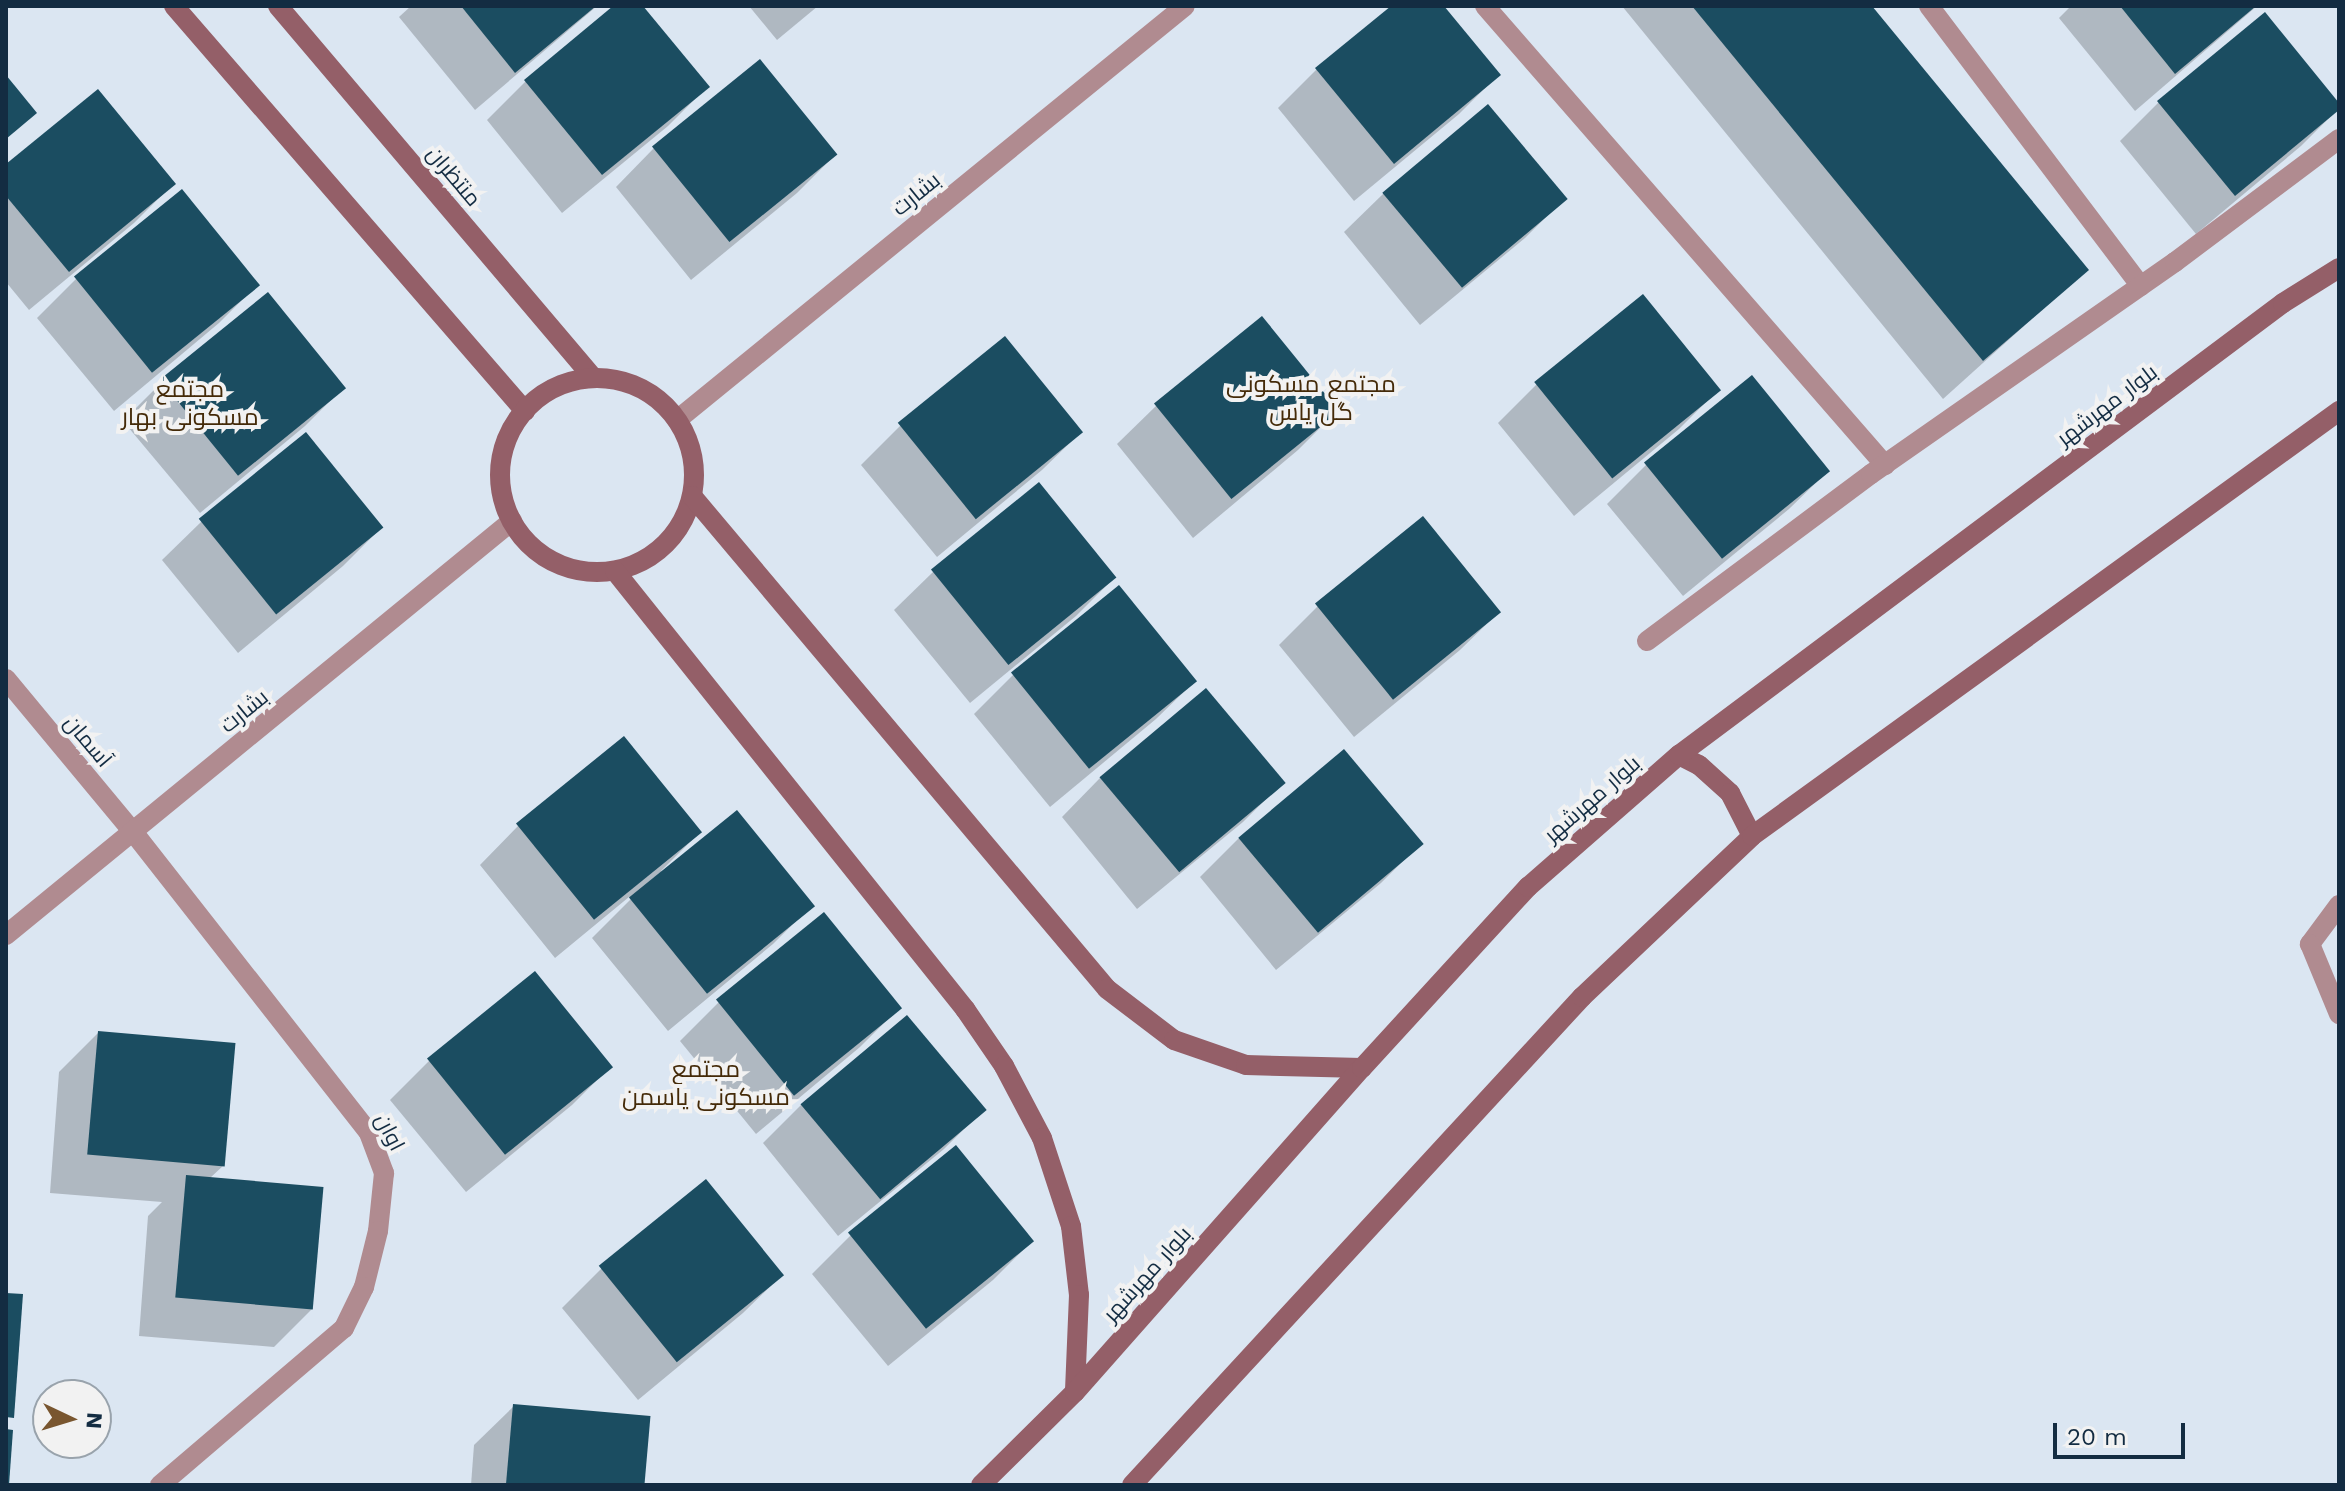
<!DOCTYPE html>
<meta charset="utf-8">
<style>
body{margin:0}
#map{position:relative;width:2345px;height:1491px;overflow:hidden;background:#dbe6f2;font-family:"Work Sans",Cairo,sans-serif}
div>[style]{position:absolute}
.shadow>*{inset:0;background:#0003}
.building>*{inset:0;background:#1b4d61;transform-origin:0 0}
.lane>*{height:20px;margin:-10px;padding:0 10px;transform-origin:10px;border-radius:10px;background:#b08b90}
.street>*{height:20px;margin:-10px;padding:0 10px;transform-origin:10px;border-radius:10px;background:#b08b90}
.secondary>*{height:20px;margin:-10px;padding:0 10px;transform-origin:10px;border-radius:10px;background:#945f68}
.secondary>.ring{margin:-10px;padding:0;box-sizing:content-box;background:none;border:20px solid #945f68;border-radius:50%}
span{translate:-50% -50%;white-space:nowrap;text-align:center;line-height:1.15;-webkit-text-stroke:8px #f2f2f2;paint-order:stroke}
.street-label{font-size:22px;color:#132c42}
.neighbourhood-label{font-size:24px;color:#442a08}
.frame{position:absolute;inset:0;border:8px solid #132c42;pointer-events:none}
.north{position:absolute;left:32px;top:1379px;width:80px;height:80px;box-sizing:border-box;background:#f2f2f2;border:2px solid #99a3ac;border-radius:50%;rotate:94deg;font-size:22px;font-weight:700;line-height:32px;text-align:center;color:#132c42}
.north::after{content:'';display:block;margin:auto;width:28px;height:36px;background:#79562f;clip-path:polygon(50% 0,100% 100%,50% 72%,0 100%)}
.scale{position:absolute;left:2053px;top:1423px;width:132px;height:36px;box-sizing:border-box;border:4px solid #132c42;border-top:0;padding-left:10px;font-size:24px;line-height:28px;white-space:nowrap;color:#132c42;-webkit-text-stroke:6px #f2f2f2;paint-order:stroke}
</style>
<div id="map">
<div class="shadow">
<i style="clip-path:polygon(411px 6px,597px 6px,475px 110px,399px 17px)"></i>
<i style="clip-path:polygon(616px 6px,640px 6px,707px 87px,668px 126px,562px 213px,487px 120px,526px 81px)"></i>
<i style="clip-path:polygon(749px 6px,818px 6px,777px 40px)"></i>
<i style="clip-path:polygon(1394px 6px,1442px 6px,1498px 75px,1459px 114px,1354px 201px,1278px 108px,1317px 69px)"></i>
<i style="clip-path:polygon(1622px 6px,1869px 6px,2086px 270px,1943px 399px)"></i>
<i style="clip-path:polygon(2071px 6px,2257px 6px,2135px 111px,2059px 18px)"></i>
<i style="clip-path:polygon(2159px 102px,2339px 106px,2339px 108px,2301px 146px,2196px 234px,2120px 141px)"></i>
<i style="clip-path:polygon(1488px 107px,1564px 199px,1525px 238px,1420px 325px,1344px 232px,1383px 194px)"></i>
<i style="clip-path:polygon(654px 148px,836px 154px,797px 193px,691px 280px,616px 187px)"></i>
<i style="clip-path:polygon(6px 167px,173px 184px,134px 223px,29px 310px,6px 282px)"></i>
<i style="clip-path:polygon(76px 279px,258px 284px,219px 323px,114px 411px,37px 318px)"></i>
<i style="clip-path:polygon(268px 295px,343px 388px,305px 426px,200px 513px,123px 421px,162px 382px)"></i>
<i style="clip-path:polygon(1262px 319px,1337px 411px,1298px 450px,1193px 538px,1117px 444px,1156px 406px)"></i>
<i style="clip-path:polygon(1005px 339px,1081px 432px,1042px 470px,937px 557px,861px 465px,900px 426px)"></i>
<i style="clip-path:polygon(1752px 378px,1828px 471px,1789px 509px,1683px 596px,1607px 504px,1646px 465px)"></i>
<i style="clip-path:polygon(1537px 384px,1718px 390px,1679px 429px,1574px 516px,1498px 423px)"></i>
<i style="clip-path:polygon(306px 435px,382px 527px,343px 566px,238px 653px,162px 560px,201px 522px)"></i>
<i style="clip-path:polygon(1039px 485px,1115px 577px,1076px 616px,970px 703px,894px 610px,933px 572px)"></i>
<i style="clip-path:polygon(1423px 519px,1499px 612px,1460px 650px,1354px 737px,1279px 645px,1318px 606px)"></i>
<i style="clip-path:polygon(1119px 588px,1195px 681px,1156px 719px,1050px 807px,974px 714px,1013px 675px)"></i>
<i style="clip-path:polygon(1206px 690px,1282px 783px,1243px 822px,1137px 909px,1062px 817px,1100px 778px)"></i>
<i style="clip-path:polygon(518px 826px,700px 832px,661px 871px,663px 873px,812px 905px,773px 944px,668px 1031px,592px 938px,631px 899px,629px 897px,555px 958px,480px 865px)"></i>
<i style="clip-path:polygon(1239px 838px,1420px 844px,1381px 883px,1276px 970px,1200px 877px)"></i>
<i style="clip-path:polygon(535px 974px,610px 1067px,572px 1105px,466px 1192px,390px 1100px,429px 1061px)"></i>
<i style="clip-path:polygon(719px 1002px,899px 1008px,860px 1047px,756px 1134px,680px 1041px)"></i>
<i style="clip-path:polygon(98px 1033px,224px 1165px,210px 1178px,313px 1308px,274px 1347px,139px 1336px,148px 1216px,162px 1202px,50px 1193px,59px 1072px)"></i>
<i style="clip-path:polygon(802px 1104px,983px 1110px,944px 1149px,838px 1236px,763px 1143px)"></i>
<i style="clip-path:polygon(706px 1182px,782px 1275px,743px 1313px,638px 1400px,562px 1308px,601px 1269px)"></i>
<i style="clip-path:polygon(851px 1235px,1032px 1241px,993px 1280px,888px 1366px,812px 1274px)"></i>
<i style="clip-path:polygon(514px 1406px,644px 1485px,471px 1485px,474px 1445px)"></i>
</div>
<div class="building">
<i style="clip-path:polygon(461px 6px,596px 6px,515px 73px)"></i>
<i style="clip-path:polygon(613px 6px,643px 6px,710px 87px,602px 175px,524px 80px)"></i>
<i style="clip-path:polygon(1391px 6px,1444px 6px,1501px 75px,1394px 164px,1315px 68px)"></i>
<i style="clip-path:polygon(1692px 6px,1872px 6px,2089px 270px,1983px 361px)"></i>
<i style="clip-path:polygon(2120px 6px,2256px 6px,2175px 74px)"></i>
<i style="clip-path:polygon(2265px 12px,2339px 103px,2339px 110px,2235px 196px,2157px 101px)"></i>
<i style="left:760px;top:59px;width:123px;height:139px;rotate:51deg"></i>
<i style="clip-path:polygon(6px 75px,37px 113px,6px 139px)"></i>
<i style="clip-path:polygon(98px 89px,176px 184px,69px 272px,6px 196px,6px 164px)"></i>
<i style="left:1488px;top:104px;width:124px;height:138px;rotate:50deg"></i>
<i style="left:182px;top:189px;width:124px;height:139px;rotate:51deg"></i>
<i style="left:268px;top:292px;width:124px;height:139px;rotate:51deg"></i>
<i style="left:1643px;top:294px;width:124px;height:140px;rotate:51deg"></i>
<i style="left:1262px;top:316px;width:123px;height:139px;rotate:51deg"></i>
<i style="left:1005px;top:336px;width:124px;height:138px;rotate:51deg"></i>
<i style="left:1752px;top:375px;width:124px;height:139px;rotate:51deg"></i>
<i style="left:306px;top:432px;width:123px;height:138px;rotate:51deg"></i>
<i style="left:1039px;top:482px;width:123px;height:139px;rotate:51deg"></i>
<i style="left:1423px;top:516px;width:124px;height:139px;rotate:51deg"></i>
<i style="left:1119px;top:585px;width:124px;height:139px;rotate:51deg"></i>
<i style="left:1206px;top:688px;width:124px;height:139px;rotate:50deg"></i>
<i style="left:624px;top:736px;width:124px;height:139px;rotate:51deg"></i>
<i style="left:1344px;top:749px;width:124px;height:138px;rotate:50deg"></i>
<i style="left:737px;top:810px;width:124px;height:139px;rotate:51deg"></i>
<i style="left:824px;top:912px;width:124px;height:139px;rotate:51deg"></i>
<i style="left:535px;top:971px;width:124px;height:139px;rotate:51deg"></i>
<i style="left:907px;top:1015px;width:124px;height:139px;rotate:50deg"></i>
<i style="left:98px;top:1031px;width:138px;height:124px;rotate:5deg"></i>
<i style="left:956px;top:1145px;width:124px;height:139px;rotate:51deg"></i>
<i style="left:186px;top:1175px;width:138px;height:123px;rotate:5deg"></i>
<i style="left:706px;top:1179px;width:124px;height:138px;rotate:51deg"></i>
<i style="clip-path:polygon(6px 1293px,23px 1294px,14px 1418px,6px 1417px)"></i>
<i style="left:513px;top:1404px;width:138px;height:81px;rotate:5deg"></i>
<i style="clip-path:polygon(6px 1429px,13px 1430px,9px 1485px,6px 1485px)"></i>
</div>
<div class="lane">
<i style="left:2339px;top:905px;width:49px;rotate:126.6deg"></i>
<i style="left:2310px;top:944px;width:76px;rotate:67.5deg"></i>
</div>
<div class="street">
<i style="left:1485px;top:6px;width:609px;rotate:48.93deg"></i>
<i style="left:1929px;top:6px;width:351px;rotate:52.9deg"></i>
<i style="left:677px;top:420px;width:655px;rotate:-39.18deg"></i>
<i style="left:1647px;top:641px;width:279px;rotate:-36.7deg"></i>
<i style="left:1871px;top:474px;width:371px;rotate:-34.9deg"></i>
<i style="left:2175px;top:262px;width:205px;rotate:-36.9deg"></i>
<i style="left:6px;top:679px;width:200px;rotate:50.3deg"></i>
<i style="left:134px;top:833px;width:381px;rotate:51.9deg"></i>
<i style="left:369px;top:1133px;width:43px;rotate:69.4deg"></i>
<i style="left:384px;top:1173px;width:58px;rotate:95.9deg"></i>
<i style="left:378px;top:1231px;width:58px;rotate:104deg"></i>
<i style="left:364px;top:1287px;width:46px;rotate:116deg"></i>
<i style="left:344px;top:1328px;width:242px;rotate:139.5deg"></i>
<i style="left:6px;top:935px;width:654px;rotate:-39.29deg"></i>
</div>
<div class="secondary">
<i style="left:174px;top:6px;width:536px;rotate:49.09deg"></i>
<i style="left:278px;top:6px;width:487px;rotate:49.7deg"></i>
<i class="ring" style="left:500px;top:378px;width:174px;height:174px"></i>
<i style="left:692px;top:496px;width:644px;rotate:49.91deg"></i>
<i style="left:1107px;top:989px;width:84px;rotate:37.3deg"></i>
<i style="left:1174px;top:1040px;width:76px;rotate:19.1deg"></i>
<i style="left:1246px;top:1065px;width:116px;rotate:1.5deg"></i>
<i style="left:615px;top:571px;width:561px;rotate:51.37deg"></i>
<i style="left:965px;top:1009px;width:69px;rotate:55.6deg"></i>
<i style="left:1004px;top:1066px;width:81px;rotate:62.2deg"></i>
<i style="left:1042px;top:1138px;width:93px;rotate:71.8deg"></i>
<i style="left:1071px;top:1226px;width:69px;rotate:83.4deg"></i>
<i style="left:1079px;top:1295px;width:97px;rotate:92.4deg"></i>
<i style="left:1679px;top:755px;width:22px;rotate:27deg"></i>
<i style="left:1699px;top:765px;width:42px;rotate:42.1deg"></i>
<i style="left:1730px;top:793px;width:48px;rotate:62.9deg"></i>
<i style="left:981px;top:1485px;width:132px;rotate:-44.7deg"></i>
<i style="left:1075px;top:1392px;width:433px;rotate:-48.5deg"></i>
<i style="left:1362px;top:1068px;width:246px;rotate:-47.5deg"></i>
<i style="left:1528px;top:887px;width:201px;rotate:-41.2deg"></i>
<i style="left:1679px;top:755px;width:754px;rotate:-36.81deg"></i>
<i style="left:2283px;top:303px;width:66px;rotate:-32deg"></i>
<i style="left:1132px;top:1485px;width:664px;rotate:-47.32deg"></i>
<i style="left:1582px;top:997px;width:234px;rotate:-43.4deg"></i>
<i style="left:1752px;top:836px;width:725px;rotate:-35.91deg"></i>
</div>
<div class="street-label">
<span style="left:454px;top:176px;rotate:50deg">منتظران</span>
<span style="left:916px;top:194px;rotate:-39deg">بشارت</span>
<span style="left:2107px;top:405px;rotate:-37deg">بلوار مهرشهر</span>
<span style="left:244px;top:711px;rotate:-39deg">بشارت</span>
<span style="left:88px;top:741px;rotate:50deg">آسمان</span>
<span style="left:1592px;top:799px;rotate:-41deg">بلوار مهرشهر</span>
<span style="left:390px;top:1132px;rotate:63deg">اوان</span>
<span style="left:1147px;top:1274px;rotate:-48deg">بلوار مهرشهر</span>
</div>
<div class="neighbourhood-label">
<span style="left:1311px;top:399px">مجتمع مسکونی<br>گل یاس</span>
<span style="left:190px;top:404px">مجتمع<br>مسکونی بهار</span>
<span style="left:706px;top:1084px">مجتمع<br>مسکونی یاسمن</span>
</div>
<div class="frame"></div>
<div class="north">N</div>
<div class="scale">20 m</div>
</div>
